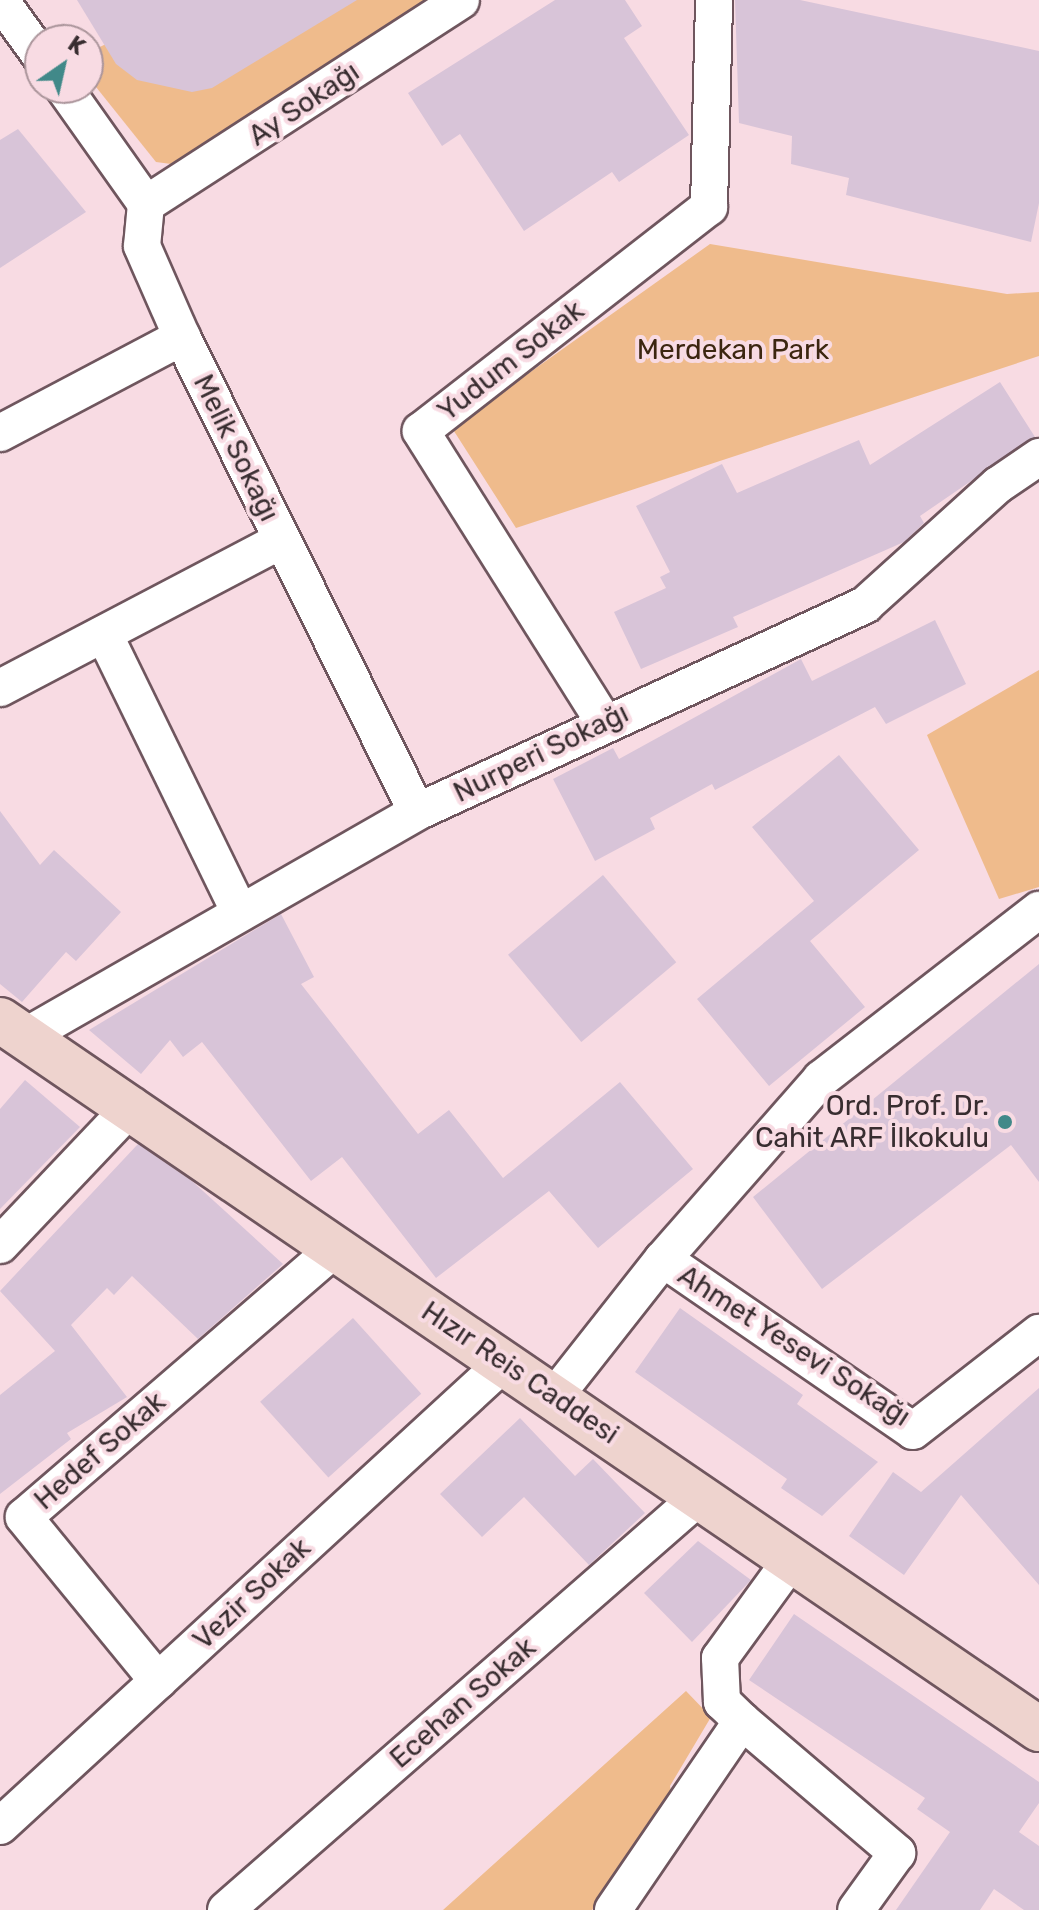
<!DOCTYPE html>
<meta charset="utf-8">
<style>
body{margin:0}
#map{position:relative;width:1039px;height:1910px;overflow:hidden;background:#f8dbe3;font-family:Rubik,sans-serif}
div>[style]{position:absolute}
.green>*{inset:0;background:#efbb8c}
.building>*{inset:0;background:#d8c4d8;transform-origin:0 0}
.roads{filter:drop-shadow(2px 0 #6f565e) drop-shadow(-2px 0 #6f565e) drop-shadow(0 2px #6f565e) drop-shadow(0 -2px #6f565e)}
.street>*{height:36px;margin:-18px;padding:0 18px;transform-origin:18px;border-radius:18px;background:#fff}
.secondary>*{height:44px;margin:-22px;padding:0 22px;transform-origin:22px;border-radius:22px;background:#eed3ce}
.dots>*{width:22px;height:22px;translate:-50% -50%;box-sizing:border-box;border:4px solid #f8dbe3;border-radius:50%}
span{translate:-50% -50%;white-space:nowrap;text-align:center;line-height:1.15;-webkit-text-stroke:8px #f8dbe3;paint-order:stroke}
.street-label{font-size:28px;color:#382d30}
.park-label{font-size:28px;color:#3c2610}
.poi-label{font-size:28px;color:#382d30}
.right{translate:-100% -50%;text-align:right}
.north{position:absolute;left:24px;top:24px;width:80px;height:80px;box-sizing:border-box;background:#f8dbe3;border:2px solid #ab959b;border-radius:50%;rotate:34deg;font-size:22px;font-weight:700;line-height:32px;text-align:center;color:#382d30}
.north::after{content:'';display:block;margin:auto;width:28px;height:36px;background:#418989;clip-path:polygon(50% 0,100% 100%,50% 72%,0 100%)}
</style>
<div id="map">
<div class="green">
<i style="clip-path:polygon(193px 0,431px 0,179px 165px,156px 162px,88px 77px,88px 53px)"></i>
<i style="clip-path:polygon(710px 244px,1007px 294px,1039px 292px,1039px 356px,516px 528px,452px 428px)"></i>
<i style="clip-path:polygon(1039px 670px,1039px 887px,999px 899px,927px 735px)"></i>
<i style="clip-path:polygon(686px 1691px,711px 1717px,670px 1786px,672px 1798px,592px 1910px,443px 1910px)"></i>
</div>
<div class="building">
<i style="clip-path:polygon(77px 0,357px 0,212px 88px,192px 92px,137px 80px,116px 64px)"></i>
<i style="clip-path:polygon(555px 0,625px 0,642px 26px,624px 38px,689px 135px,619px 182px,612px 172px,524px 231px,460px 134px,442px 146px,408px 93px)"></i>
<i style="clip-path:polygon(735px 0,800px 0,1039px 51px,1039px 203px,1031px 242px,846px 195px,849px 178px,791px 164px,792px 136px,739px 123px)"></i>
<i style="clip-path:polygon(18px 129px,86px 212px,0 268px,0 140px)"></i>
<i style="clip-path:polygon(1000px 382px,1035px 437px,920px 516px,924px 523px,904px 542px,733px 617px,738px 627px,641px 669px,614px 612px,666px 588px,660px 577px,670px 572px,636px 506px,722px 464px,737px 493px,859px 440px,870px 465px)"></i>
<i style="clip-path:polygon(935px 620px,966px 684px,886px 724px,875px 707px,715px 790px,712px 784px,650px 818px,655px 829px,595px 861px,553px 779px,613px 748px,619px 759px,801px 659px,812px 681px)"></i>
<i style="clip-path:polygon(839px 755px,919px 850px,810px 941px,865px 1007px,769px 1086px,697px 999px,814px 901px,752px 827px)"></i>
<i style="clip-path:polygon(0 811px,40px 865px,54px 850px,121px 912px,76px 961px,66px 952px,22px 1002px,0 984px)"></i>
<i style="left:603px;top:875px;width:114px;height:124px;rotate:50deg"></i>
<i style="clip-path:polygon(281px 914px,314px 977px,301px 984px,418px 1134px,449px 1110px,503px 1178px,620px 1082px,693px 1169px,598px 1248px,549px 1191px,436px 1278px,342px 1157px,311px 1181px,202px 1042px,183px 1057px,170px 1040px,141px 1074px,89px 1030px)"></i>
<i style="clip-path:polygon(1039px 964px,1039px 1182px,1011px 1145px,822px 1289px,753px 1197px)"></i>
<i style="clip-path:polygon(25px 1080px,80px 1127px,0 1209px,0 1109px)"></i>
<i style="clip-path:polygon(138px 1144px,192px 1181px,283px 1264px,198px 1339px,132px 1276px,114px 1295px,107px 1288px,71px 1325px,127px 1397px,67px 1433px,71px 1439px,0 1494px,0 1395px,55px 1351px,0 1291px)"></i>
<i style="clip-path:polygon(680px 1308px,803px 1395px,797px 1404px,878px 1462px,822px 1516px,781px 1488px,787px 1479px,635px 1372px)"></i>
<i style="left:353px;top:1318px;width:102px;height:125px;rotate:48deg"></i>
<i style="clip-path:polygon(1039px 1388px,1039px 1585px,961px 1495px,904px 1575px,849px 1536px,893px 1472px,921px 1492px)"></i>
<i style="clip-path:polygon(520px 1418px,575px 1476px,593px 1459px,645px 1513px,589px 1565px,524px 1497px,482px 1537px,440px 1494px)"></i>
<i style="clip-path:polygon(698px 1541px,751px 1580px,692px 1642px,644px 1593px)"></i>
<i style="clip-path:polygon(794px 1614px,1039px 1782px,1039px 1803px,1019px 1832px,1039px 1846px,1039px 1910px,1024px 1910px,994px 1889px,980px 1910px,896px 1910px,950px 1832px,917px 1809px,925px 1798px,749px 1680px)"></i>
</div>
<div class="roads">
<div class="street">
<i style="left:0;top:0;width:68px;rotate:54deg"></i>
<i style="left:64px;top:88px;width:142px;rotate:54.7deg"></i>
<i style="left:146px;top:204px;width:42px;rotate:95.4deg"></i>
<i style="left:142px;top:246px;width:99px;rotate:66.3deg"></i>
<i style="left:182px;top:337px;width:530px;rotate:63.68deg"></i>
<i style="left:146px;top:204px;width:375px;rotate:-32.9deg"></i>
<i style="left:0;top:433px;width:206px;rotate:-27.8deg"></i>
<i style="left:104px;top:634px;width:306px;rotate:64deg"></i>
<i style="left:0;top:688px;width:318px;rotate:-27.7deg"></i>
<i style="left:604px;top:722px;width:344px;rotate:-122.2deg"></i>
<i style="left:421px;top:431px;width:365px;rotate:-37.9deg"></i>
<i style="left:709px;top:207px;width:207px;rotate:-88.6deg"></i>
<i style="left:28px;top:1035px;width:448px;rotate:-29.8deg"></i>
<i style="left:417px;top:812px;width:494px;rotate:-24.8deg"></i>
<i style="left:865px;top:605px;width:179px;rotate:-42.1deg"></i>
<i style="left:998px;top:485px;width:50px;rotate:-34.3deg"></i>
<i style="left:0;top:1245px;width:192px;rotate:-46.5deg"></i>
<i style="left:663px;top:1259px;width:303px;rotate:34.5deg"></i>
<i style="left:913px;top:1431px;width:160px;rotate:-37.9deg"></i>
<i style="left:555px;top:1396px;width:174px;rotate:-51.8deg"></i>
<i style="left:663px;top:1259px;width:240px;rotate:-48.7deg"></i>
<i style="left:821px;top:1079px;width:276px;rotate:-37.8deg"></i>
<i style="left:158px;top:1681px;width:212px;rotate:-129.3deg"></i>
<i style="left:24px;top:1517px;width:413px;rotate:-40.8deg"></i>
<i style="left:742px;top:1721px;width:204px;rotate:40.4deg"></i>
<i style="left:897px;top:1853px;width:70px;rotate:125.7deg"></i>
<i style="left:0;top:1826px;width:686px;rotate:-42.58deg"></i>
<i style="left:226px;top:1910px;width:629px;rotate:-41.13deg"></i>
<i style="left:613px;top:1910px;width:229px;rotate:-55.7deg"></i>
<i style="left:742px;top:1721px;width:28px;rotate:-136deg"></i>
<i style="left:722px;top:1702px;width:44px;rotate:-92.6deg"></i>
<i style="left:720px;top:1658px;width:122px;rotate:-54deg"></i>
</div>
<div class="secondary">
<i style="left:0;top:1020px;width:1258px;rotate:34.31deg"></i>
</div>
</div>
<div class="dots">
<i style="left:1005px;top:1122px;background:#418989"></i>
</div>
<div class="street-label">
<span style="left:304px;top:104px;rotate:-34deg">Ay Sokağı</span>
<span style="left:511px;top:361px;rotate:-38deg">Yudum Sokak</span>
<span style="left:236px;top:448px;rotate:64deg">Melik Sokağı</span>
<span style="left:541px;top:753px;rotate:-26deg">Nurperi Sokağı</span>
<span style="left:794px;top:1346px;rotate:33deg">Ahmet Yesevi Sokağı</span>
<span style="left:520px;top:1373px;rotate:34deg">Hızır Reis Caddesi</span>
<span style="left:100px;top:1451px;rotate:-41deg">Hedef Sokak</span>
<span style="left:252px;top:1594px;rotate:-43deg">Vezir Sokak</span>
<span style="left:463px;top:1703px;rotate:-41deg">Ecehan Sokak</span>
</div>
<div class="park-label">
<span style="left:733px;top:350px">Merdekan Park</span>
</div>
<div class="poi-label">
<span class="right" style="left:989px;top:1122px">Ord. Prof. Dr.<br>Cahit ARF İlkokulu</span>
</div>
<div class="north">K</div>
</div>
